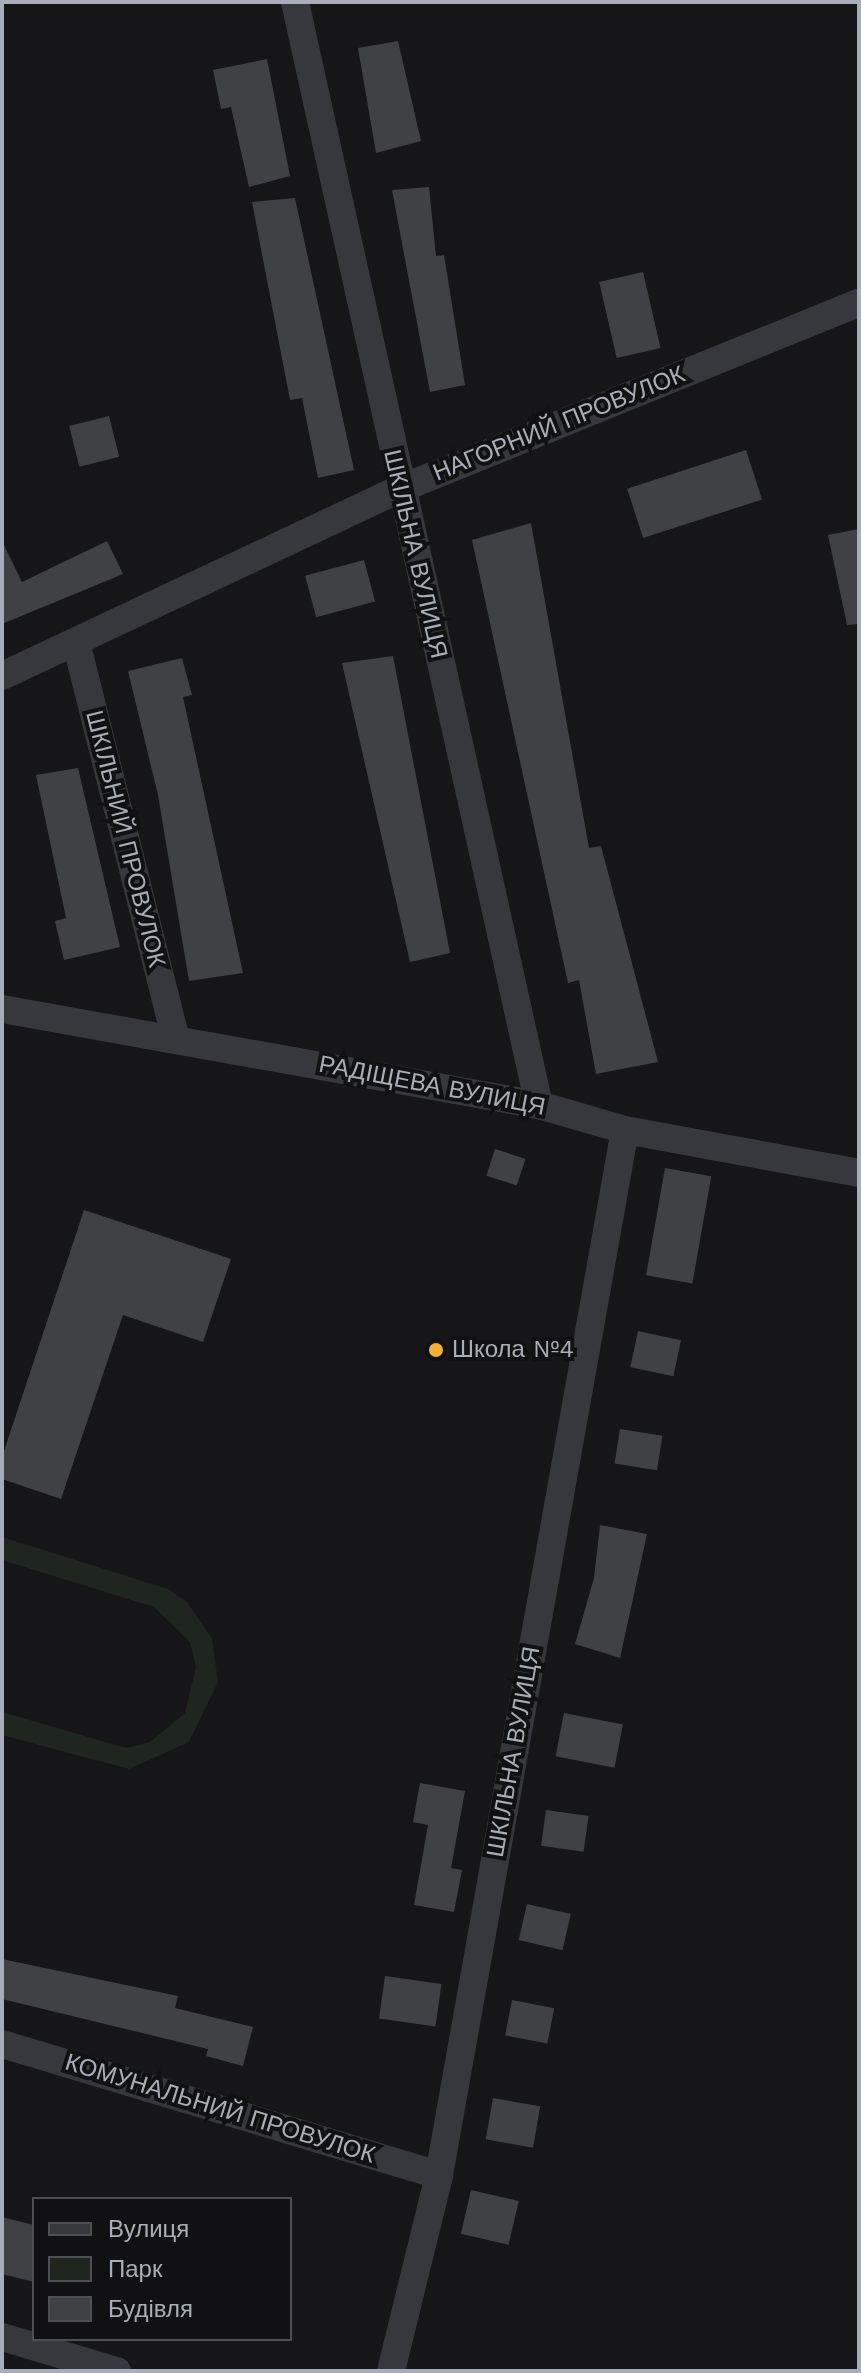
<!DOCTYPE html>
<meta charset="utf-8">
<style>
body{margin:0}
#map{position:relative;width:861px;height:2373px;overflow:hidden;background:#161618;font-family:"Work Sans",sans-serif}
div>[style]{position:absolute}
.green>*{inset:0;background:#1e261f}
.building>*{inset:0;background:#404145;transform-origin:0 0}
.minor>*{height:28px;margin:-14px;padding:0 14px;transform-origin:14px;border-radius:14px;background:#37383d}
.dots>*{width:22px;height:22px;translate:-50% -50%;box-sizing:border-box;border:4px solid #111113;border-radius:50%}
span{translate:-50% -50%;white-space:nowrap;text-align:center;line-height:1.15;-webkit-text-stroke:8px #111113;paint-order:stroke}
.street-label{font-size:24px;color:#a8adb8}
.poi-label{font-size:24px;color:#a8adb8}
.left{translate:0 -50%;text-align:left}
.frame{position:absolute;inset:0;border:4px solid #a8adb8;pointer-events:none}
.legend{position:absolute;left:32px;top:2197px;width:260px;height:144px;box-sizing:border-box;background:#111113;border:2px solid #4d4f55;margin:0;padding:10px 14px;list-style:none;font-size:24px;color:#a8adb8}
.legend li{display:flex;align-items:center;gap:16px;height:40px}
.legend b{width:40px;border:2px solid #4d4f55}
</style>
<div id="map">
<div class="green">
<i style="clip-path:polygon(2px 1537px,168px 1589px,187px 1602px,212px 1639px,218px 1682px,189px 1742px,129px 1769px,2px 1735px,2px 1712px,126px 1748px,150px 1742px,185px 1713px,196px 1667px,190px 1642px,154px 1607px,2px 1560px)"></i>
</div>
<div class="building">
<i style="clip-path:polygon(398px 41px,421px 141px,376px 153px,358px 48px)"></i>
<i style="clip-path:polygon(267px 59px,290px 176px,249px 187px,231px 107px,221px 109px,213px 70px)"></i>
<i style="clip-path:polygon(429px 187px,436px 256px,444px 255px,465px 385px,430px 392px,392px 190px)"></i>
<i style="clip-path:polygon(295px 198px,354px 470px,318px 478px,302px 398px,290px 400px,252px 202px)"></i>
<i style="left:643px;top:272px;width:78px;height:45px;rotate:77deg"></i>
<i style="left:109px;top:416px;width:42px;height:41px;rotate:76deg"></i>
<i style="left:746px;top:450px;width:52px;height:125px;rotate:72deg"></i>
<i style="clip-path:polygon(531px 523px,589px 848px,601px 846px,658px 1062px,596px 1074px,579px 980px,568px 983px,472px 540px)"></i>
<i style="clip-path:polygon(859px 529px,859px 624px,847px 625px,828px 535px)"></i>
<i style="clip-path:polygon(2px 541px,22px 582px,107px 541px,123px 574px,2px 624px)"></i>
<i style="left:364px;top:560px;width:43px;height:61px;rotate:75deg"></i>
<i style="clip-path:polygon(393px 656px,450px 953px,410px 962px,342px 663px)"></i>
<i style="clip-path:polygon(182px 658px,192px 695px,183px 697px,243px 973px,189px 981px,158px 795px,128px 671px)"></i>
<i style="clip-path:polygon(78px 768px,120px 947px,64px 960px,55px 921px,66px 918px,36px 775px)"></i>
<i style="left:495px;top:1149px;width:32px;height:28px;rotate:18deg"></i>
<i style="left:665px;top:1168px;width:47px;height:109px;rotate:10deg"></i>
<i style="clip-path:polygon(84px 1210px,231px 1259px,203px 1342px,123px 1315px,61px 1499px,2px 1479px,2px 1457px)"></i>
<i style="left:638px;top:1331px;width:44px;height:37px;rotate:12deg"></i>
<i style="left:620px;top:1429px;width:43px;height:35px;rotate:9deg"></i>
<i style="clip-path:polygon(600px 1525px,647px 1534px,620px 1658px,575px 1644px,594px 1578px)"></i>
<i style="left:564px;top:1713px;width:60px;height:44px;rotate:11deg"></i>
<i style="clip-path:polygon(420px 1783px,465px 1791px,451px 1868px,462px 1870px,454px 1912px,414px 1905px,428px 1825px,413px 1822px)"></i>
<i style="left:546px;top:1810px;width:43px;height:36px;rotate:8deg"></i>
<i style="left:527px;top:1904px;width:45px;height:37px;rotate:13deg"></i>
<i style="clip-path:polygon(2px 1959px,178px 1996px,175px 2008px,253px 2027px,243px 2066px,206px 2056px,208px 2049px,2px 1999px)"></i>
<i style="left:385px;top:1976px;width:57px;height:43px;rotate:8deg"></i>
<i style="left:512px;top:2000px;width:43px;height:36px;rotate:11deg"></i>
<i style="left:493px;top:2098px;width:48px;height:42px;rotate:10deg"></i>
<i style="left:471px;top:2190px;width:49px;height:45px;rotate:13deg"></i>
<i style="clip-path:polygon(2px 2217px,34px 2225px,34px 2282px,2px 2274px)"></i>
</div>
<div class="minor">
<i style="left:295px;top:2px;width:1130px;rotate:77.53deg"></i>
<i style="left:76px;top:642px;width:406px;rotate:75.9deg"></i>
<i style="left:2px;top:676px;width:440px;rotate:-25.2deg"></i>
<i style="left:400px;top:489px;width:495px;rotate:-22.1deg"></i>
<i style="left:2px;top:1009px;width:546px;rotate:10.14deg"></i>
<i style="left:539px;top:1105px;width:90px;rotate:16.2deg"></i>
<i style="left:625px;top:1130px;width:238px;rotate:10.4deg"></i>
<i style="left:2px;top:2044px;width:456px;rotate:16.7deg"></i>
<i style="left:2px;top:2337px;width:120px;rotate:16.5deg"></i>
<i style="left:391px;top:2371px;width:202px;rotate:-76.2deg"></i>
<i style="left:439px;top:2175px;width:1061px;rotate:-79.91deg"></i>
</div>
<div class="dots">
<i style="left:436px;top:1350px;background:#f2b134"></i>
</div>
<div class="street-label">
<span style="left:559px;top:424px;rotate:-22deg">НАГОРНИЙ ПРОВУЛОК</span>
<span style="left:415px;top:554px;rotate:77deg">ШКІЛЬНА ВУЛИЦЯ</span>
<span style="left:125px;top:839px;rotate:76deg">ШКІЛЬНИЙ ПРОВУЛОК</span>
<span style="left:432px;top:1086px;rotate:11deg">РАДІЩЕВА ВУЛИЦЯ</span>
<span style="left:514px;top:1752px;rotate:-80deg">ШКІЛЬНА ВУЛИЦЯ</span>
<span style="left:220px;top:2109px;rotate:17deg">КОМУНАЛЬНИЙ ПРОВУЛОК</span>
</div>
<div class="poi-label">
<span class="left" style="left:452px;top:1350px">Школа №4</span>
</div>
<div class="frame"></div>
<ul class="legend">
<li><b style="height:10px;background:#37383d"></b>Вулиця</li>
<li><b style="height:22px;background:#1e261f"></b>Парк</li>
<li><b style="height:22px;background:#404145"></b>Будівля</li>
</ul>
</div>
